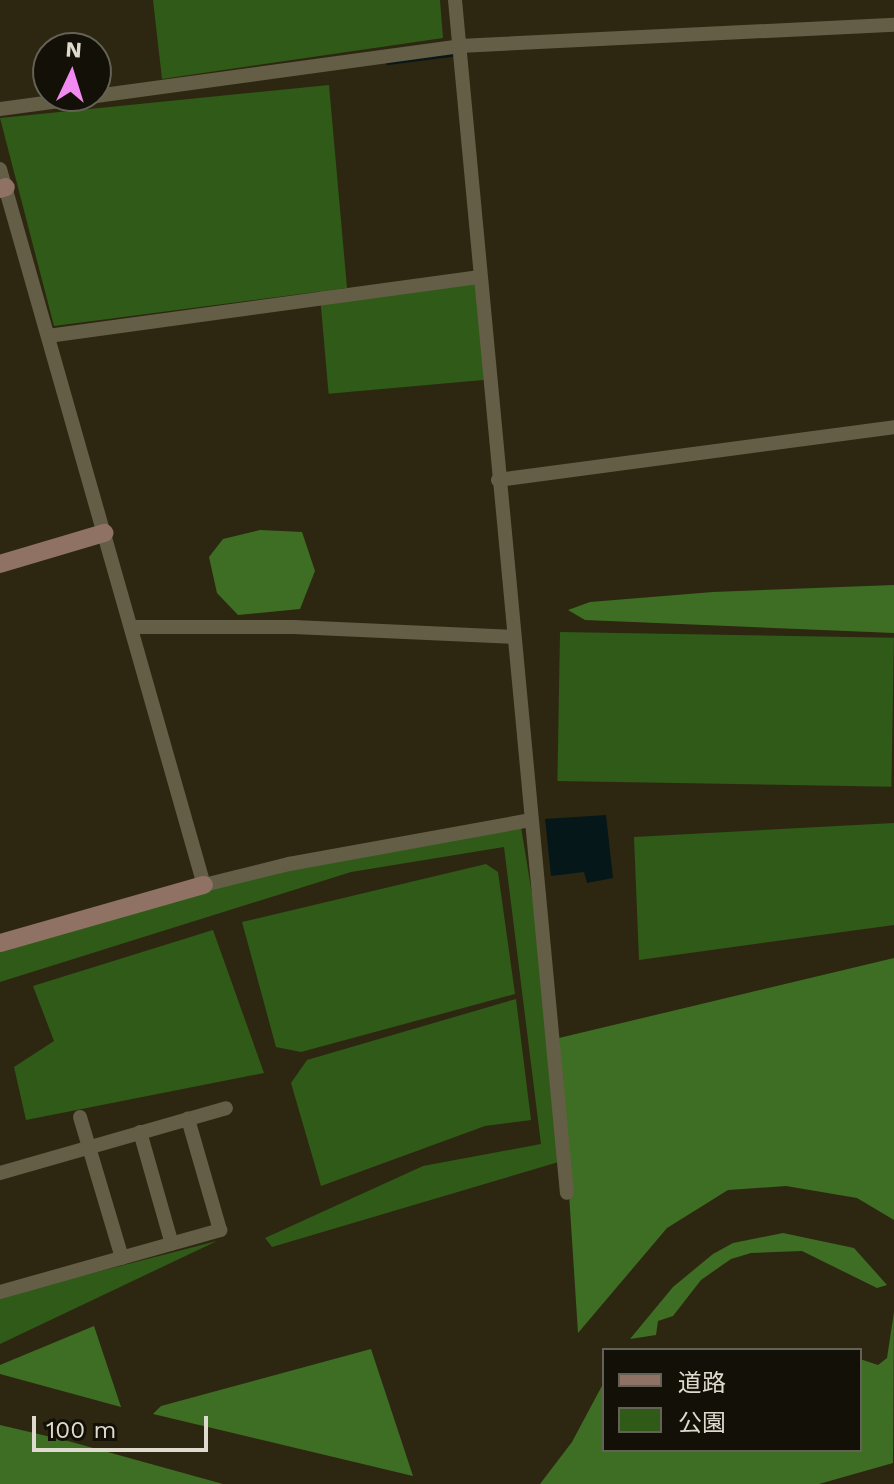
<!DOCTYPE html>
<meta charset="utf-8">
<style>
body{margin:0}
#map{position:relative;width:894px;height:1484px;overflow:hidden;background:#2d2711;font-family:"Work Sans","Noto Sans JP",sans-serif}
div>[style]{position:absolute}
.green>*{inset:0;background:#305a18;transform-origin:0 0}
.forest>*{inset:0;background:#3e6e24}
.water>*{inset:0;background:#061719}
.stream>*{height:4px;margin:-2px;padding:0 2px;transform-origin:2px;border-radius:2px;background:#061719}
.street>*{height:14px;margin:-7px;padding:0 7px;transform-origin:7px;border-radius:7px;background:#645e46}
.secondary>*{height:18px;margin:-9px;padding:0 9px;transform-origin:9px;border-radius:9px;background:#907265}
span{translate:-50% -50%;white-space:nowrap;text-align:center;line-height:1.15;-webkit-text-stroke:8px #131007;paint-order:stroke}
.legend{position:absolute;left:602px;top:1348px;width:260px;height:104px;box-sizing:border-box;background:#131007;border:2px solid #646156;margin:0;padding:10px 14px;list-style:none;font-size:24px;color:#dedacd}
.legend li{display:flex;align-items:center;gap:16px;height:40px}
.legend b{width:40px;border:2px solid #646156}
.north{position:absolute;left:32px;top:32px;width:80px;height:80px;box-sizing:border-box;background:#131007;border:2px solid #646156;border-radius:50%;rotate:4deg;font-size:22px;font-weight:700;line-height:32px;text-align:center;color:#dedacd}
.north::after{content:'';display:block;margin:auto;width:28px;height:36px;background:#f38af1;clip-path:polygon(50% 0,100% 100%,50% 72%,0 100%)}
.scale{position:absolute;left:32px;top:1416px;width:176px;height:36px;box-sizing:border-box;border:4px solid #dedacd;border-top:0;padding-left:10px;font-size:24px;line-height:28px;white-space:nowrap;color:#dedacd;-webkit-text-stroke:6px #131007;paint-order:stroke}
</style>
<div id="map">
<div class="green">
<i style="clip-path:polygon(153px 0,440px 0,443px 38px,162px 79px)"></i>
<i style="clip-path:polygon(329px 85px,347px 288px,54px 326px,0 118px)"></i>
<i style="left:480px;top:277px;width:103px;height:161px;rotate:85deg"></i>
<i style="left:560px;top:632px;width:334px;height:149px;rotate:1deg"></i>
<i style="clip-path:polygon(894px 823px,894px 925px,639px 960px,634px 837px)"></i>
<i style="clip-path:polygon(521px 827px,547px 986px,562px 1161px,272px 1247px,265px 1238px,423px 1166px,541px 1144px,504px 847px,351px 872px,0 982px,0 951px,232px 878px)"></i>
<i style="clip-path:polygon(486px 864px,498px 872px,515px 994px,301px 1052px,276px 1047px,242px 922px)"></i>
<i style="clip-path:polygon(213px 930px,264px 1073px,26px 1120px,14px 1067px,54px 1041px,33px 986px)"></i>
<i style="clip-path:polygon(516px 999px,531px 1120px,485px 1126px,321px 1186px,291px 1083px,307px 1060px)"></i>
<i style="clip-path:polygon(217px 1241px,0 1344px,0 1297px)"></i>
</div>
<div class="forest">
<i style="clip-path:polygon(260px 530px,302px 532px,315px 571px,300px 609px,238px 615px,217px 593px,209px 557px,223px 539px)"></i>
<i style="clip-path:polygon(894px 585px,894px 633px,585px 620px,568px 610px,590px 602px,713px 592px)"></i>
<i style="clip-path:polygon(894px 958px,894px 1220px,857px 1198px,786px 1186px,728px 1190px,667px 1228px,578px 1333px,559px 1038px)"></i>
<i style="clip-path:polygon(783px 1233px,854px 1248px,887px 1285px,877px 1288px,802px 1251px,751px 1253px,731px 1259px,701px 1280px,673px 1316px,658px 1321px,656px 1335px,630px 1339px,673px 1287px,713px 1254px,733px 1243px)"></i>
<i style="clip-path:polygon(894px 1312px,893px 1463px,819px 1484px,540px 1484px,572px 1442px,604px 1382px,604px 1450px,860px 1450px,860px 1359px,878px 1365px,887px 1358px)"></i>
<i style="clip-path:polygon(94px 1326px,121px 1407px,0 1374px,0 1365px)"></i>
<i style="clip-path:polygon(371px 1349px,413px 1476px,153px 1414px,161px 1406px)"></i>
<i style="clip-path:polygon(0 1425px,68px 1441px,223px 1484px,0 1484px)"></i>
</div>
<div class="water">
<i style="clip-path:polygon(606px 815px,613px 878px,587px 883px,584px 872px,551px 876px,545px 819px)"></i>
</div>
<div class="stream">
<i style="left:388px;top:63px;width:71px;rotate:-7.3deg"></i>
</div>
<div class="street">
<i style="left:455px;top:0;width:1198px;rotate:84.64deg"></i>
<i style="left:96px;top:96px;width:366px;rotate:-7.8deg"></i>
<i style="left:459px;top:46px;width:436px;rotate:-2.8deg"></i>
<i style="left:0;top:109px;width:97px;rotate:-7.7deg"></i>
<i style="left:0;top:169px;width:744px;rotate:74.1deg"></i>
<i style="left:204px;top:885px;width:88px;rotate:-13.9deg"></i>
<i style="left:289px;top:864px;width:245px;rotate:-10.3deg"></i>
<i style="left:48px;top:336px;width:436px;rotate:-7.8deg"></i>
<i style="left:498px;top:480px;width:400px;rotate:-7.6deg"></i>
<i style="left:134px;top:627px;width:160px"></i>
<i style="left:294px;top:627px;width:217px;rotate:2.6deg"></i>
<i style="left:80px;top:1117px;width:147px;rotate:73.4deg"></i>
<i style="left:140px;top:1132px;width:116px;rotate:74.1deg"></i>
<i style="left:0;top:1173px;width:235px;rotate:-16deg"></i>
<i style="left:0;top:1292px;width:229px;rotate:-15.7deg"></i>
<i style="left:220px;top:1230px;width:116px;rotate:-106.1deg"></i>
</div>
<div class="secondary">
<i style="left:0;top:189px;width:6px;rotate:-18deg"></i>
<i style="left:0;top:564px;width:109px;rotate:-16.6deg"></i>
<i style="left:0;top:943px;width:212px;rotate:-15.9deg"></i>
</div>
<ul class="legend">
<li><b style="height:10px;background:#907265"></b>道路</li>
<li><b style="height:22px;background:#305a18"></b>公園</li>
</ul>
<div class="north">N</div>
<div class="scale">100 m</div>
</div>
